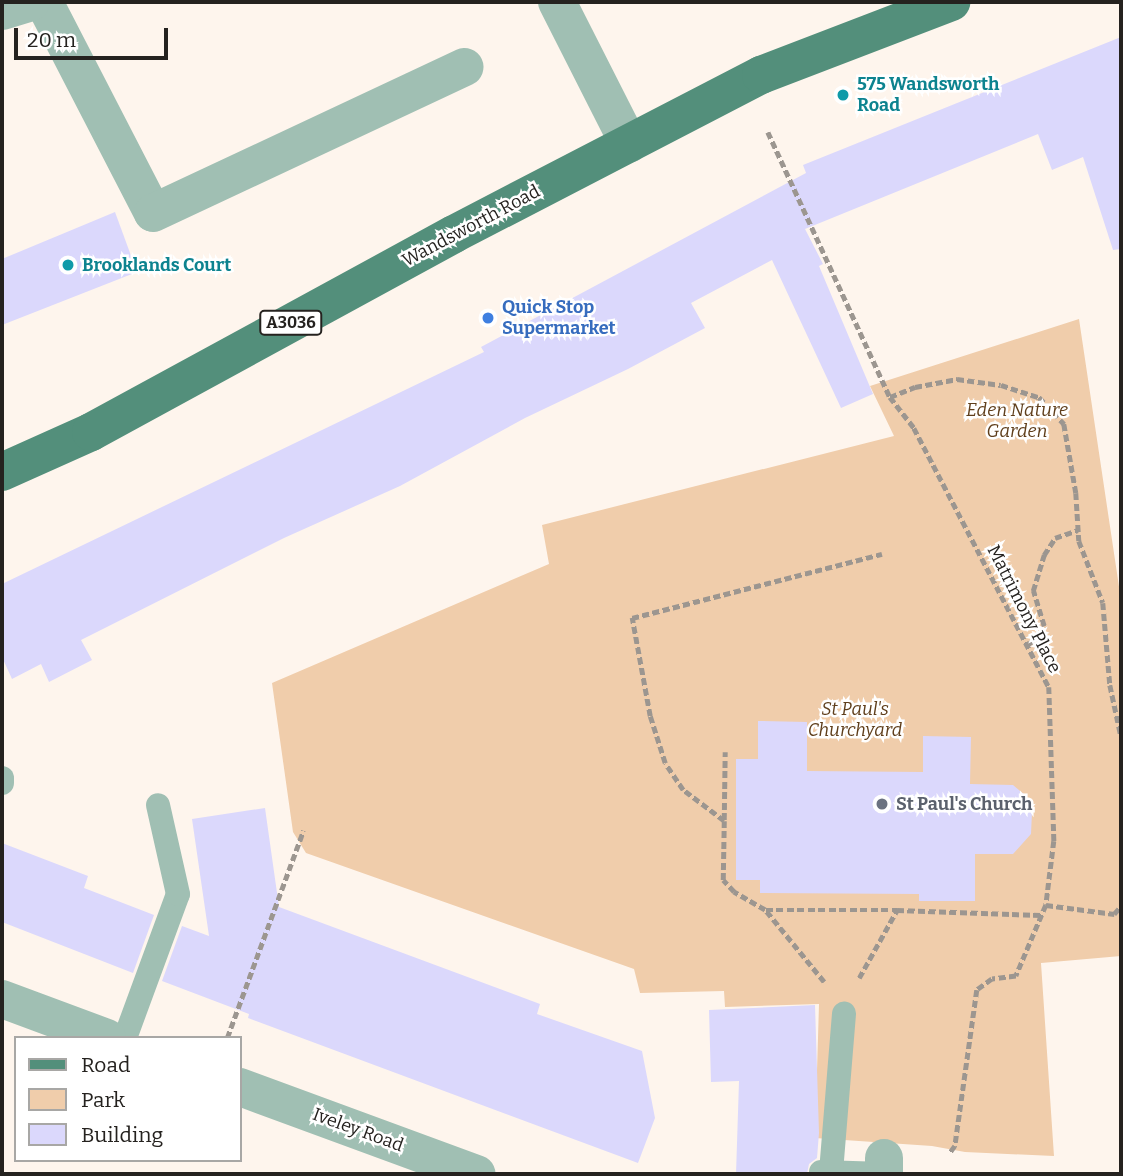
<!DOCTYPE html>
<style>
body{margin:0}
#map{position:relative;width:1123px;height:1176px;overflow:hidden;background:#fef5ed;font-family:Bitter,serif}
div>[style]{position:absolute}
.green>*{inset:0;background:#f0cdab}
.building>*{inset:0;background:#dbd8fc}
.path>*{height:4.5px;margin-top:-2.25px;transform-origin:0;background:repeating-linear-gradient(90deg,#9c9690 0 7px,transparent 0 10.5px)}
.service>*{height:24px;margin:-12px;padding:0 12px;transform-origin:12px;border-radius:12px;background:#a0bfb3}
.minor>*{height:38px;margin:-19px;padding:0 19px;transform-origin:19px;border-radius:19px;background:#a0bfb3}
.primary>*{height:38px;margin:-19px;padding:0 19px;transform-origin:19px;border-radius:19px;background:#538f7b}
.dots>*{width:19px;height:19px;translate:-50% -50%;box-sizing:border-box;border:4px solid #fff;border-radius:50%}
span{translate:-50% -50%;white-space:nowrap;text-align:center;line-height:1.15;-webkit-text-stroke:5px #fff;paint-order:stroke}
.shield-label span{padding:2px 5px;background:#fff;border:2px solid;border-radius:5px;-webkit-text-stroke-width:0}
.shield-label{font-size:16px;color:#25221f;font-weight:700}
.culture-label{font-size:18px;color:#0d838f;font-weight:700}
.left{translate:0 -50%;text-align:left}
.street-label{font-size:18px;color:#25221f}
.shop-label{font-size:18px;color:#366cbe;font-weight:700}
.park-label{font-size:18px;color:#5f3e1b;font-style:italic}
.worship-label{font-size:18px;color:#5b616d;font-weight:700}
.frame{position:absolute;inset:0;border:4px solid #25221f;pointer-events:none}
.legend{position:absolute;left:14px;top:1036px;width:228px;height:126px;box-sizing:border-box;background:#fff;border:2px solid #a8a7a5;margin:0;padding:9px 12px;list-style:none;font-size:21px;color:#25221f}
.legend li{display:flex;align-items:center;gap:14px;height:35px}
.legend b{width:35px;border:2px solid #a8a7a5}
.scale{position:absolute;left:14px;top:28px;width:154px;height:32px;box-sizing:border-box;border:4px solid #25221f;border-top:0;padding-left:9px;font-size:21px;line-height:24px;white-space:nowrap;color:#25221f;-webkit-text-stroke:5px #fff;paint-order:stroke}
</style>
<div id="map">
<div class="green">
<i style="clip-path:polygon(1079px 319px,1121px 600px,1121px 956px,1041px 963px,1054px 1156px,965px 1152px,932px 1146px,815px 1138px,819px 1004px,725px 1007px,724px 991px,640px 993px,634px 969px,306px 853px,293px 832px,272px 683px,549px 564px,542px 525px,894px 436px,870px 386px)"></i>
</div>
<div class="building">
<i style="clip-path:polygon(1121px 37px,1121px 249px,1113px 250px,1083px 157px,1052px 170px,1038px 134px,805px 229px,823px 264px,819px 266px,873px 394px,841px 408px,772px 260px,691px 303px,705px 328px,628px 369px,525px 418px,400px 486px,284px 538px,81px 640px,92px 660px,49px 682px,41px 664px,12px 679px,2px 657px,2px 584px,484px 352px,481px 347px,806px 173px,803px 165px)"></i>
<i style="clip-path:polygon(115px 212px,137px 272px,2px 325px,2px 259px)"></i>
<i style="clip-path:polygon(758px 721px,807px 722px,807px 771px,923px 772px,923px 736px,971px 737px,970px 784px,1013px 785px,1026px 796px,1032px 812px,1031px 834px,1013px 854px,975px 854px,975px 901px,919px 901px,919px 894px,760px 893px,760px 880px,736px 880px,736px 759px,758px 759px)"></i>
<i style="clip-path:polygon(265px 808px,279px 907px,540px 1004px,537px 1014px,642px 1051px,655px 1118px,638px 1163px,248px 1018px,249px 1014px,162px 981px,182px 926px,209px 936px,192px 819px)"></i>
<i style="clip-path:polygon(2px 843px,88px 876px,84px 888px,154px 915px,133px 973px,2px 922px)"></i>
<i style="clip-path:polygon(815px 1005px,819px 1133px,817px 1158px,809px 1164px,807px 1174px,736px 1174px,739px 1081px,711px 1082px,709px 1010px)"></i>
</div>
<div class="path">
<i style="left:768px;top:132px;width:292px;rotate:65.3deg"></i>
<i style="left:890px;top:397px;width:39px;rotate:52deg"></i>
<i style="left:914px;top:428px;width:292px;rotate:62.5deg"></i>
<i style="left:1049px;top:687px;width:154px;rotate:88.1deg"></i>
<i style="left:1054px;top:841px;width:64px;rotate:97.1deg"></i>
<i style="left:1046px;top:905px;width:77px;rotate:112.9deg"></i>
<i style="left:1016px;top:976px;width:24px;rotate:173deg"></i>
<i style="left:992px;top:979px;width:19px;rotate:144deg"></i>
<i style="left:977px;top:990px;width:158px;rotate:98deg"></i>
<i style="left:955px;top:1146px;width:9px;rotate:126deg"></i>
<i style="left:890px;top:397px;width:27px;rotate:-22deg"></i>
<i style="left:915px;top:387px;width:43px;rotate:-10.8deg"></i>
<i style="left:957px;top:379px;width:44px;rotate:7.8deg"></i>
<i style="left:1001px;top:385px;width:40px;rotate:18deg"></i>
<i style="left:1039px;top:397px;width:37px;rotate:47deg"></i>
<i style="left:1064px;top:424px;width:70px;rotate:80.1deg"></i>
<i style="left:1076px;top:493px;width:48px;rotate:86.4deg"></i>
<i style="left:1079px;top:541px;width:66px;rotate:68.8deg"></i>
<i style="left:1103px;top:603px;width:82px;rotate:85.1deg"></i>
<i style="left:1110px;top:685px;width:52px;rotate:77.8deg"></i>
<i style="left:1027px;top:645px;width:15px;rotate:-37deg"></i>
<i style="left:1039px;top:636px;width:11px;rotate:-63deg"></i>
<i style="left:1044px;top:626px;width:37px;rotate:-107deg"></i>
<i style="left:1033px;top:591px;width:38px;rotate:-73deg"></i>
<i style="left:1044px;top:555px;width:20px;rotate:-57deg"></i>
<i style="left:1055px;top:538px;width:24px;rotate:-19deg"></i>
<i style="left:724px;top:820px;width:68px;rotate:-89.2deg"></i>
<i style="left:1046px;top:905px;width:69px;rotate:7.5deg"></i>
<i style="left:1114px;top:914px;width:11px;rotate:-49deg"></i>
<i style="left:766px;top:910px;width:131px"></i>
<i style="left:859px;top:978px;width:78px;rotate:-60.8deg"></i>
<i style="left:897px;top:910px;width:144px;rotate:2deg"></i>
<i style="left:824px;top:982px;width:93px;rotate:-129.3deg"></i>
<i style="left:765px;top:910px;width:36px;rotate:-150deg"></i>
<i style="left:734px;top:892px;width:16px;rotate:-133deg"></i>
<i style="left:723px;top:880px;width:59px;rotate:-89deg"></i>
<i style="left:724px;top:821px;width:51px;rotate:-142.9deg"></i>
<i style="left:683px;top:790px;width:32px;rotate:-124deg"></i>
<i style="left:665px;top:763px;width:49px;rotate:-107.7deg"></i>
<i style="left:650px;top:716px;width:100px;rotate:-100.4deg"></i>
<i style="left:632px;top:618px;width:258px;rotate:-14.4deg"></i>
<i style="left:227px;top:1038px;width:221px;rotate:-69.8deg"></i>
</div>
<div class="service">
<i style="left:2px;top:778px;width:5px;rotate:90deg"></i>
<i style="left:125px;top:1038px;width:153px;rotate:-69.8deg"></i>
<i style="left:178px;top:894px;width:91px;rotate:-102.7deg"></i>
<i style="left:821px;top:1172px;width:63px;rotate:1.8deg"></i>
<i style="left:831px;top:1172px;width:159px;rotate:-85.3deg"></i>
</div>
<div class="minor">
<i style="left:44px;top:2px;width:237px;rotate:62.7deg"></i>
<i style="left:153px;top:213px;width:344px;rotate:-25.1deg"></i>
<i style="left:557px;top:2px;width:159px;rotate:63.1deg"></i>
<i style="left:2px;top:11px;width:30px;rotate:-17deg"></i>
<i style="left:2px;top:999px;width:112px;rotate:20.4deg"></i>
<i style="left:240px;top:1087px;width:252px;rotate:20.2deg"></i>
<i style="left:884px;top:1174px;width:16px;rotate:-90deg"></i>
</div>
<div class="primary">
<i style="left:2px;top:472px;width:98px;rotate:-24.2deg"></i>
<i style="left:91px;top:432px;width:413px;rotate:-28.6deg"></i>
<i style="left:454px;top:234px;width:346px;rotate:-27.4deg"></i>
<i style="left:761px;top:75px;width:204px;rotate:-21deg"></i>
</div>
<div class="dots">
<i style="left:843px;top:95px;background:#0f9aa8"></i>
<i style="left:68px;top:265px;background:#0f9aa8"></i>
<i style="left:488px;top:318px;background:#3f7fe0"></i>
<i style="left:882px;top:804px;background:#6b7280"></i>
</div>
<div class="shield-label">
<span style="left:291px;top:323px">A3036</span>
</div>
<div class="culture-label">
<span class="left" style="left:857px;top:95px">575 Wandsworth<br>Road</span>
<span class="left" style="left:82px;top:265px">Brooklands Court</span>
</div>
<div class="street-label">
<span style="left:471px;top:226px;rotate:-28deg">Wandsworth Road</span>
<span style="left:1024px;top:609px;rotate:63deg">Matrimony Place</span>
<span style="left:358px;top:1130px;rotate:20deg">Iveley Road</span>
</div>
<div class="shop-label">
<span class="left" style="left:502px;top:318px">Quick Stop<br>Supermarket</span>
</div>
<div class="park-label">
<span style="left:1017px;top:421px">Eden Nature<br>Garden</span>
<span style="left:855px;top:720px">St Paul's<br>Churchyard</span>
</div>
<div class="worship-label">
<span class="left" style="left:896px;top:804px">St Paul's Church</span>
</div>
<div class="frame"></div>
<ul class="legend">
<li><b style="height:9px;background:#538f7b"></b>Road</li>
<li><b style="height:19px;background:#f0cdab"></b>Park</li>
<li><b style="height:19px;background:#dbd8fc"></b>Building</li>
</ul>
<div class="scale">20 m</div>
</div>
